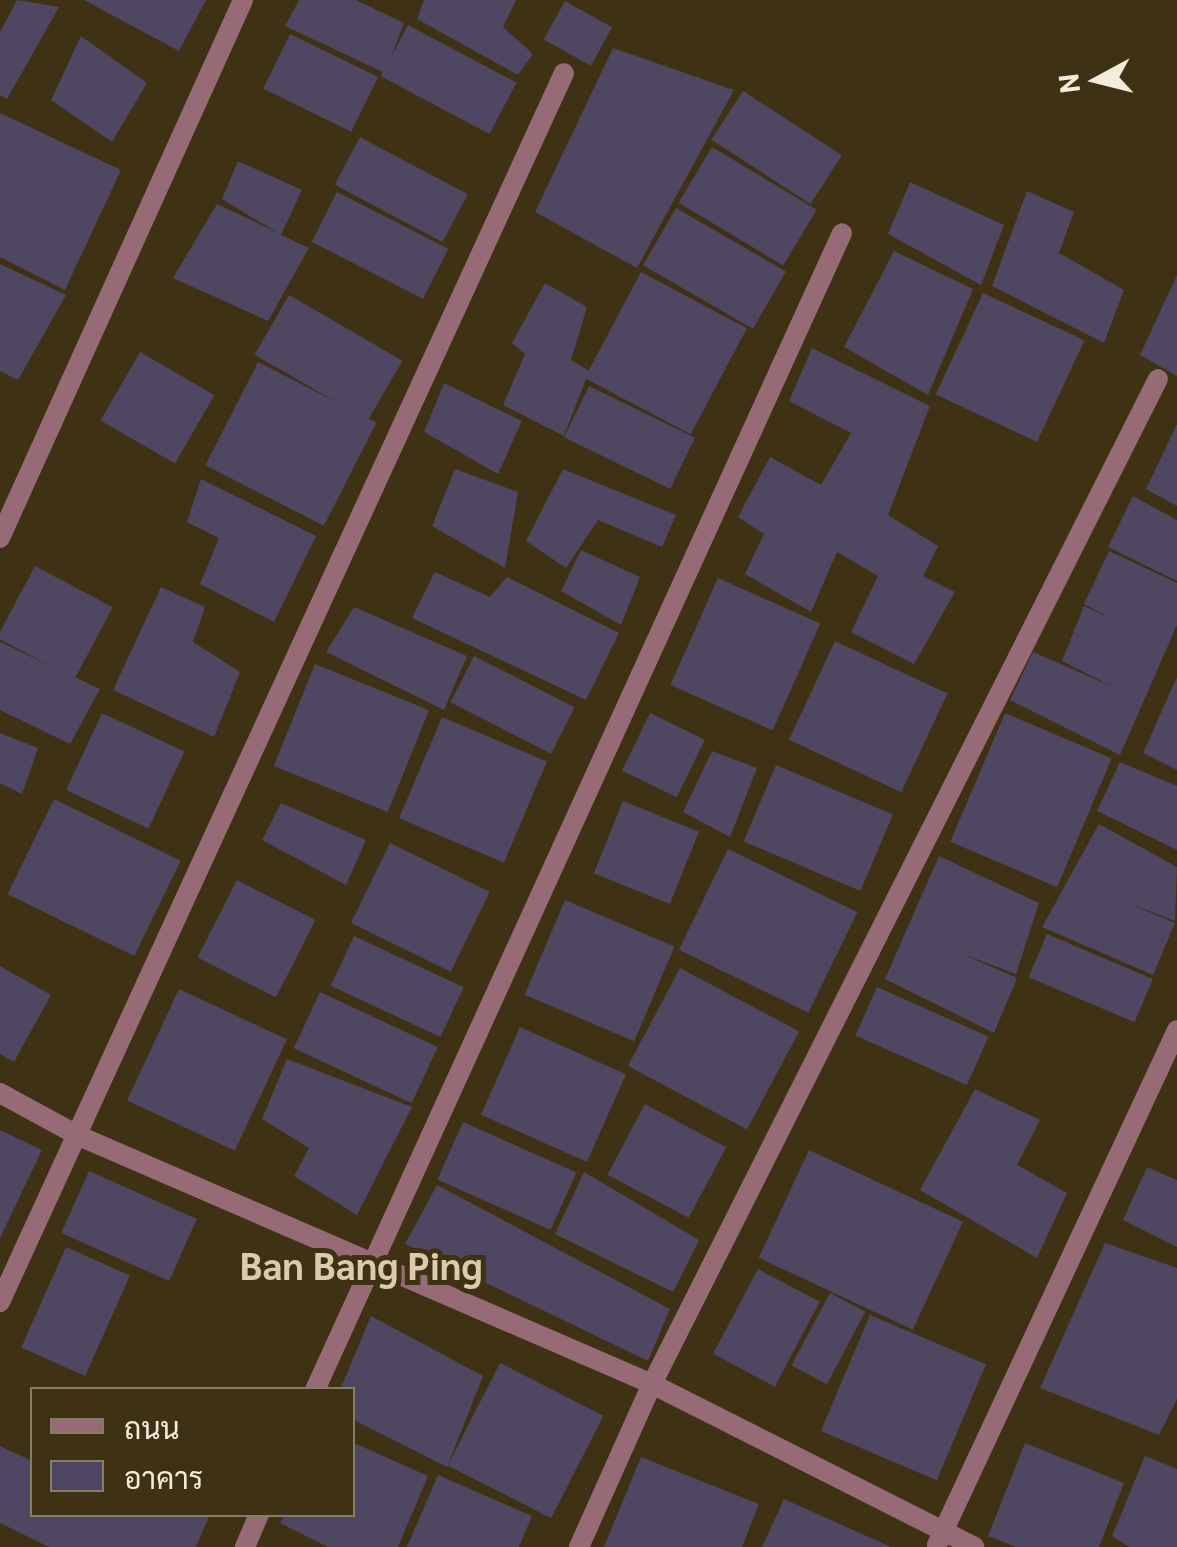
<!DOCTYPE html>
<meta charset="utf-8">
<style>
body{margin:0}
#map{position:relative;width:1177px;height:1547px;overflow:hidden;background:#3f3114;font-family:Georgia,Sarabun,serif}
div>[style]{position:absolute}
.building>*{inset:0;background:#4f4662;transform-origin:0 0}
.street>*{height:20px;margin:-10px;padding:0 10px;transform-origin:10px;border-radius:10px;background:#966b75}
span{translate:-50% -50%;white-space:nowrap;text-align:center;line-height:1.15;-webkit-text-stroke:10px #3f3114;paint-order:stroke}
.quarter-label{font-size:38px;color:#dccaaa;font-weight:700}
.legend{position:absolute;left:30px;top:1387px;width:325px;height:130px;box-sizing:border-box;background:#3f3114;border:2px solid #877c64;margin:0;padding:12px 18px;list-style:none;font-size:30px;color:#f4ecdb}
.legend li{display:flex;align-items:center;gap:20px;height:50px}
.legend b{width:50px;border:2px solid #877c64}
.north{position:absolute;left:1047px;top:30px;width:100px;height:100px;-webkit-text-stroke:8px #3f3114;paint-order:stroke;rotate:263deg;font-size:28px;font-weight:700;line-height:40px;text-align:center;color:#f4ecdb}
.north::after{content:'';display:block;margin:auto;width:35px;height:45px;background:#f4ecdb;clip-path:polygon(50% 0,100% 100%,50% 72%,0 100%)}
</style>
<div id="map">
<div class="building">
<i style="clip-path:polygon(17px 0,59px 7px,7px 99px,0 95px,0 32px)"></i>
<i style="clip-path:polygon(84px 0,206px 0,179px 51px)"></i>
<i style="clip-path:polygon(299px 0,356px 0,404px 23px,385px 73px,285px 26px)"></i>
<i style="clip-path:polygon(424px 0,516px 0,503px 27px,533px 54px,518px 75px,417px 19px)"></i>
<i style="left:565px;top:1px;width:54px;height:44px;rotate:29deg"></i>
<i style="left:408px;top:25px;width:123px;height:58px;rotate:28deg"></i>
<i style="left:290px;top:34px;width:98px;height:61px;rotate:26deg"></i>
<i style="clip-path:polygon(81px 36px,147px 83px,112px 142px,51px 100px)"></i>
<i style="clip-path:polygon(613px 48px,734px 90px,637px 268px,535px 212px)"></i>
<i style="left:743px;top:91px;width:118px;height:58px;rotate:33deg"></i>
<i style="clip-path:polygon(0 113px,121px 170px,65px 290px,0 257px)"></i>
<i style="left:360px;top:137px;width:122px;height:54px;rotate:28deg"></i>
<i style="left:712px;top:147px;width:122px;height:65px;rotate:31deg"></i>
<i style="clip-path:polygon(238px 161px,302px 190px,281px 235px,309px 248px,268px 321px,173px 278px,217px 204px,278px 233px,222px 199px)"></i>
<i style="clip-path:polygon(910px 182px,1004px 225px,981px 285px,888px 234px)"></i>
<i style="clip-path:polygon(1027px 191px,1074px 212px,1059px 253px,1124px 290px,1104px 343px,992px 286px)"></i>
<i style="left:337px;top:192px;width:125px;height:56px;rotate:27deg"></i>
<i style="left:676px;top:208px;width:127px;height:66px;rotate:30deg"></i>
<i style="clip-path:polygon(894px 251px,973px 289px,928px 395px,844px 347px)"></i>
<i style="clip-path:polygon(0 264px,66px 295px,18px 380px,0 371px)"></i>
<i style="left:641px;top:272px;width:120px;height:120px;rotate:28deg"></i>
<i style="clip-path:polygon(1177px 275px,1177px 376px,1140px 355px)"></i>
<i style="clip-path:polygon(545px 283px,587px 307px,571px 360px,589px 371px,564px 436px,503px 405px,525px 354px,512px 343px)"></i>
<i style="left:983px;top:293px;width:112px;height:112px;rotate:25deg"></i>
<i style="left:289px;top:295px;width:131px;height:69px;rotate:30deg"></i>
<i style="clip-path:polygon(812px 348px,930px 406px,888px 515px,938px 546px,923px 576px,955px 592px,914px 664px,851px 632px,878px 576px,837px 552px,811px 612px,745px 574px,764px 534px,738px 517px,770px 457px,821px 485px,851px 433px,789px 401px)"></i>
<i style="left:140px;top:352px;width:86px;height:79px;rotate:30deg"></i>
<i style="left:258px;top:362px;width:133px;height:116px;rotate:27deg"></i>
<i style="clip-path:polygon(444px 383px,522px 421px,498px 474px,424px 432px)"></i>
<i style="left:589px;top:386px;width:118px;height:57px;rotate:26deg"></i>
<i style="clip-path:polygon(1177px 424px,1177px 506px,1146px 489px)"></i>
<i style="clip-path:polygon(455px 469px,518px 492px,505px 568px,432px 526px)"></i>
<i style="clip-path:polygon(563px 469px,676px 515px,662px 547px,598px 520px,566px 568px,526px 541px)"></i>
<i style="clip-path:polygon(201px 479px,316px 536px,274px 622px,200px 584px,219px 538px,187px 522px)"></i>
<i style="clip-path:polygon(1133px 496px,1177px 520px,1177px 581px,1108px 547px)"></i>
<i style="clip-path:polygon(581px 550px,640px 577px,621px 625px,561px 591px)"></i>
<i style="clip-path:polygon(1109px 551px,1177px 583px,1177px 625px,1120px 755px,1010px 700px,1033px 652px,1113px 687px,1062px 661px,1084px 606px,1112px 619px,1084px 604px)"></i>
<i style="left:35px;top:566px;width:88px;height:81px;rotate:28deg"></i>
<i style="clip-path:polygon(435px 572px,490px 597px,507px 577px,619px 633px,586px 700px,412px 618px)"></i>
<i style="left:718px;top:578px;width:112px;height:117px;rotate:24deg"></i>
<i style="clip-path:polygon(161px 587px,205px 607px,193px 642px,240px 672px,214px 737px,113px 690px)"></i>
<i style="clip-path:polygon(354px 607px,467px 656px,444px 710px,326px 652px)"></i>
<i style="left:835px;top:641px;width:124px;height:109px;rotate:25deg"></i>
<i style="clip-path:polygon(0 642px,100px 689px,70px 744px,0 710px)"></i>
<i style="left:474px;top:656px;width:113px;height:52px;rotate:27deg"></i>
<i style="left:315px;top:664px;width:123px;height:110px;rotate:22deg"></i>
<i style="clip-path:polygon(1177px 677px,1177px 770px,1143px 753px)"></i>
<i style="left:102px;top:713px;width:91px;height:85px;rotate:25deg"></i>
<i style="left:650px;top:713px;width:61px;height:64px;rotate:26deg"></i>
<i style="left:1005px;top:713px;width:116px;height:140px;rotate:23deg"></i>
<i style="left:442px;top:717px;width:114px;height:110px;rotate:23deg"></i>
<i style="clip-path:polygon(0 733px,38px 748px,22px 794px,0 783px)"></i>
<i style="clip-path:polygon(712px 751px,757px 768px,730px 837px,683px 812px)"></i>
<i style="clip-path:polygon(1120px 762px,1177px 786px,1177px 850px,1097px 811px)"></i>
<i style="left:776px;top:765px;width:127px;height:83px;rotate:23deg"></i>
<i style="left:54px;top:799px;width:141px;height:106px;rotate:26deg"></i>
<i style="left:623px;top:801px;width:82px;height:78px;rotate:22deg"></i>
<i style="clip-path:polygon(281px 803px,366px 840px,346px 885px,262px 840px)"></i>
<i style="clip-path:polygon(1099px 824px,1177px 867px,1175px 921px,1128px 903px,1175px 923px,1153px 975px,1042px 927px)"></i>
<i style="left:390px;top:843px;width:111px;height:89px;rotate:26deg"></i>
<i style="left:728px;top:849px;width:144px;height:112px;rotate:26deg"></i>
<i style="clip-path:polygon(939px 856px,1039px 903px,1016px 974px,960px 953px,1017px 978px,994px 1033px,885px 979px)"></i>
<i style="left:237px;top:880px;width:88px;height:87px;rotate:27deg"></i>
<i style="left:565px;top:900px;width:119px;height:103px;rotate:23deg"></i>
<i style="left:1047px;top:934px;width:115px;height:47px;rotate:23deg"></i>
<i style="left:354px;top:936px;width:121px;height:55px;rotate:25deg"></i>
<i style="clip-path:polygon(0 966px,51px 995px,14px 1062px,0 1054px)"></i>
<i style="left:680px;top:968px;width:135px;height:111px;rotate:28deg"></i>
<i style="left:877px;top:987px;width:122px;height:53px;rotate:24deg"></i>
<i style="left:179px;top:989px;width:119px;height:123px;rotate:25deg"></i>
<i style="left:320px;top:992px;width:130px;height:62px;rotate:25deg"></i>
<i style="left:520px;top:1027px;width:116px;height:96px;rotate:24deg"></i>
<i style="clip-path:polygon(287px 1059px,412px 1107px,357px 1215px,294px 1176px,309px 1148px,262px 1119px)"></i>
<i style="clip-path:polygon(975px 1089px,1040px 1120px,1017px 1165px,1067px 1193px,1037px 1258px,920px 1190px)"></i>
<i style="left:645px;top:1104px;width:92px;height:80px;rotate:28deg"></i>
<i style="left:463px;top:1122px;width:124px;height:63px;rotate:24deg"></i>
<i style="clip-path:polygon(0 1130px,42px 1150px,0 1238px)"></i>
<i style="left:809px;top:1150px;width:170px;height:119px;rotate:25deg"></i>
<i style="clip-path:polygon(1147px 1167px,1177px 1180px,1177px 1247px,1123px 1220px)"></i>
<i style="left:89px;top:1171px;width:118px;height:68px;rotate:24deg"></i>
<i style="clip-path:polygon(584px 1172px,699px 1240px,673px 1292px,555px 1234px)"></i>
<i style="clip-path:polygon(437px 1185px,670px 1309px,648px 1361px,405px 1244px)"></i>
<i style="clip-path:polygon(1105px 1243px,1177px 1268px,1177px 1399px,1159px 1435px,1040px 1388px)"></i>
<i style="left:66px;top:1247px;width:70px;height:110px;rotate:24deg"></i>
<i style="left:758px;top:1269px;width:70px;height:96px;rotate:28deg"></i>
<i style="left:830px;top:1293px;width:40px;height:82px;rotate:28deg"></i>
<i style="left:870px;top:1315px;width:126px;height:126px;rotate:23deg"></i>
<i style="clip-path:polygon(371px 1316px,483px 1376px,447px 1467px,352px 1419px,352px 1390px,340px 1390px)"></i>
<i style="left:500px;top:1363px;width:116px;height:115px;rotate:27deg"></i>
<i style="clip-path:polygon(352px 1442px,428px 1476px,398px 1547px,328px 1547px,280px 1523px,285px 1514px,352px 1514px)"></i>
<i style="clip-path:polygon(1025px 1443px,1124px 1483px,1099px 1547px,1016px 1547px,988px 1536px)"></i>
<i style="clip-path:polygon(0 1446px,32px 1461px,32px 1514px,210px 1514px,196px 1547px,49px 1547px,0 1523px)"></i>
<i style="clip-path:polygon(1145px 1456px,1177px 1469px,1177px 1547px,1129px 1547px,1112px 1536px)"></i>
<i style="clip-path:polygon(641px 1457px,759px 1504px,742px 1547px,604px 1547px)"></i>
<i style="clip-path:polygon(438px 1475px,532px 1516px,519px 1547px,407px 1547px)"></i>
<i style="clip-path:polygon(784px 1499px,891px 1547px,762px 1547px)"></i>
</div>
<div class="street">
<i style="left:0;top:538px;width:590px;rotate:-65.69deg"></i>
<i style="left:0;top:1093px;width:90px;rotate:28.6deg"></i>
<i style="left:79px;top:1136px;width:624px;rotate:23.4deg"></i>
<i style="left:652px;top:1384px;width:361px;rotate:26.8deg"></i>
<i style="left:0;top:1302px;width:1352px;rotate:-65.35deg"></i>
<i style="left:315px;top:1390px;width:1271px;rotate:-65.51deg"></i>
<i style="left:937px;top:1545px;width:568px;rotate:-65.01deg"></i>
<i style="left:245px;top:1547px;width:36px;rotate:-67deg"></i>
<i style="left:579px;top:1547px;width:179px;rotate:-65.9deg"></i>
<i style="left:652px;top:1384px;width:1125px;rotate:-63.28deg"></i>
</div>
<div class="quarter-label">
<span style="left:361px;top:1265px">Ban Bang Ping</span>
</div>
<ul class="legend">
<li><b style="height:12px;background:#966b75"></b>ถนน</li>
<li><b style="height:28px;background:#4f4662"></b>อาคาร</li>
</ul>
<div class="north">N</div>
</div>
